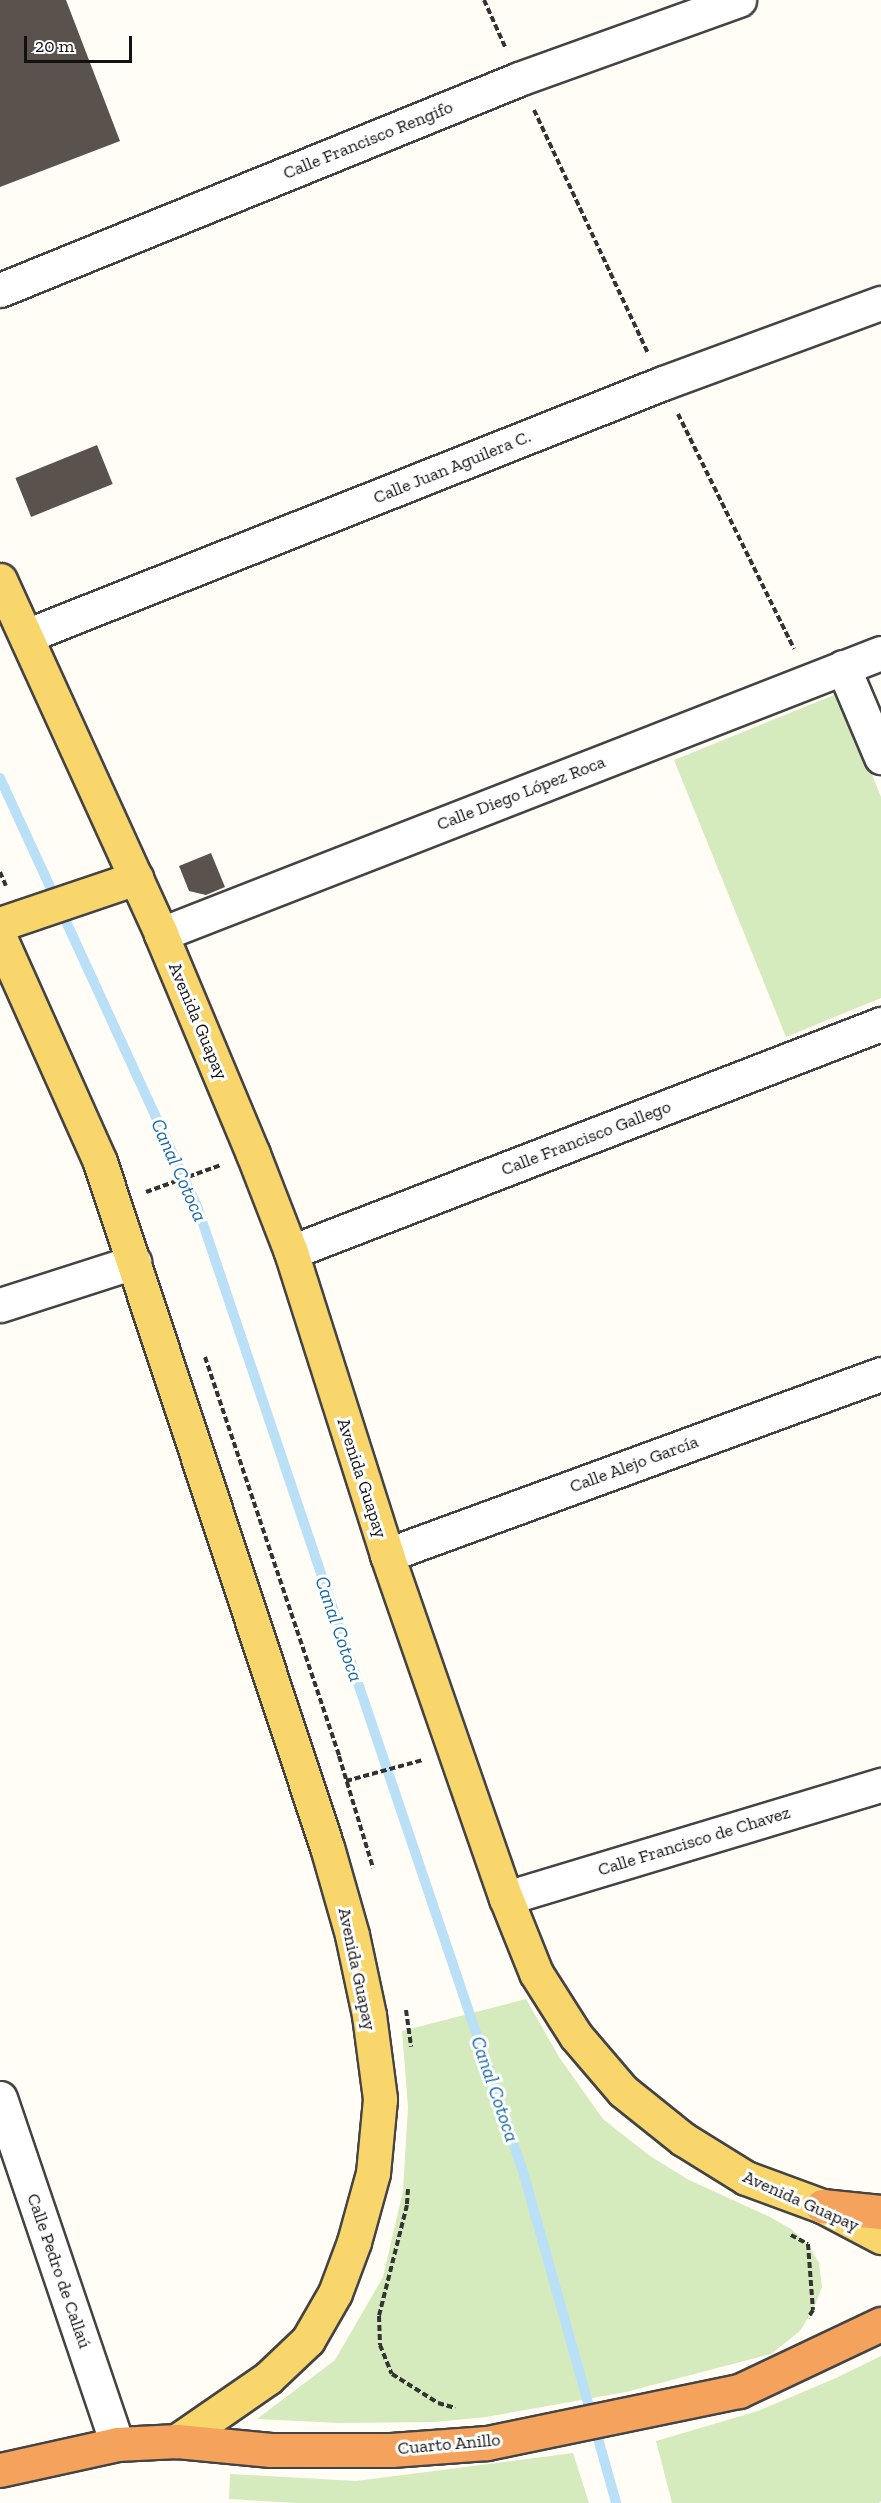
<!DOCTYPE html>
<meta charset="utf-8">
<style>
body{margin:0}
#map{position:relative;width:881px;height:2503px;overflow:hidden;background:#fffdf5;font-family:"Zilla Slab",serif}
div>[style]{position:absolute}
.green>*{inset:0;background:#d5ebbd}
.stream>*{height:10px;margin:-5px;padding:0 5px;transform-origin:5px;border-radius:5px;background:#b9e0f7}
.building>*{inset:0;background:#5a524d;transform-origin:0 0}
.path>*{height:4px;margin-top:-2px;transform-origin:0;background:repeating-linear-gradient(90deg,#333 0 6px,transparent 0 9px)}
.roads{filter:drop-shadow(2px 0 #444) drop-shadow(-2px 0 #444) drop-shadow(0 2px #444) drop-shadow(0 -2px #444)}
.minor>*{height:33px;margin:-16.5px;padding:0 16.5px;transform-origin:16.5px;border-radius:16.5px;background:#fff}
.major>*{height:33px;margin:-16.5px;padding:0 16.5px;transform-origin:16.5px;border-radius:16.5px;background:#f9d66b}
.highway>*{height:33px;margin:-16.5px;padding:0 16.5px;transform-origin:16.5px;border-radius:16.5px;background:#f5a25d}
span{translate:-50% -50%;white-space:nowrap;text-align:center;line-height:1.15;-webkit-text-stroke:6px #fff;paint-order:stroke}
.street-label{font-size:18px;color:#111}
.water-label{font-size:20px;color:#1768a6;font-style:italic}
.scale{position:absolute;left:24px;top:36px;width:108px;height:27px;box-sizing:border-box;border:3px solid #111;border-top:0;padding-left:8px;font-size:18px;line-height:21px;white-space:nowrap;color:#111;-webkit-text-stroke:4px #fff;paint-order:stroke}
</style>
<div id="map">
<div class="green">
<i style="clip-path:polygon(839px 693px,881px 797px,881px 998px,786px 1037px,674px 760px)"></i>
<i style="clip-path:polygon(526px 1999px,559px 2057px,603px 2119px,650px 2156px,689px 2180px,770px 2217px,791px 2229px,808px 2244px,819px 2263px,822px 2287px,813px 2310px,800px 2331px,771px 2354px,626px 2392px,486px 2417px,435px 2422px,339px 2423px,257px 2419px,335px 2360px,383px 2277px,403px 2191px,408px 2107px,402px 2031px)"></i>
<i style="clip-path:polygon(881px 2356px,881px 2501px,879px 2503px,672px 2503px,656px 2441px,758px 2411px,836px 2378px)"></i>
<i style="clip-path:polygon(573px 2453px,589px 2503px,296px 2503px,229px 2499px,230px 2474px,356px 2481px)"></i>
</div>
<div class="stream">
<i style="left:0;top:778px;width:474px;rotate:65.3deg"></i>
<i style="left:198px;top:1209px;width:1020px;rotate:71.35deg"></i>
<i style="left:524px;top:2175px;width:341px;rotate:74.3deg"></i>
</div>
<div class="building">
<i style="clip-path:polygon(0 0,66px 0,120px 141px,0 187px)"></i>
<i style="left:97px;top:445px;width:42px;height:88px;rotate:68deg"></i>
<i style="clip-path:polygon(211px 853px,225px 887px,206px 895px,189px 891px,179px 866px)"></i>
</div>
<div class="path">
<i style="left:484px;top:0;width:54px;rotate:65.8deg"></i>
<i style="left:534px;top:110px;width:268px;rotate:64.9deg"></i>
<i style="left:678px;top:414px;width:262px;rotate:63.7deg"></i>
<i style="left:0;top:872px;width:15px;rotate:67deg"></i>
<i style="left:146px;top:1192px;width:80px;rotate:-19.8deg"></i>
<i style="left:205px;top:1357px;width:421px;rotate:71.4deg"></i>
<i style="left:339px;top:1756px;width:117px;rotate:73.1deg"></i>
<i style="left:346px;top:1781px;width:80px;rotate:-15.3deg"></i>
<i style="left:406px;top:2010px;width:37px;rotate:82deg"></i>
<i style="left:408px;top:2189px;width:16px;rotate:94deg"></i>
<i style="left:407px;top:2205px;width:114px;rotate:104.2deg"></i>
<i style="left:379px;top:2316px;width:29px;rotate:88deg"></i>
<i style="left:380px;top:2345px;width:31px;rotate:68deg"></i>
<i style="left:392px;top:2374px;width:54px;rotate:32.2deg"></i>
<i style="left:438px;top:2403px;width:18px;rotate:16deg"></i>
<i style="left:791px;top:2235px;width:19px;rotate:28deg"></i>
<i style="left:808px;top:2244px;width:66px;rotate:85.7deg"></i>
<i style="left:813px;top:2310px;width:9px;rotate:122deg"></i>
</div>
<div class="roads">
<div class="minor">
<i style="left:0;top:290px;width:560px;rotate:-22.12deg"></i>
<i style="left:519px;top:79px;width:234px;rotate:-19.8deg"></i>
<i style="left:26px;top:636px;width:685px;rotate:-21.66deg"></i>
<i style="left:663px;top:383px;width:232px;rotate:-20.2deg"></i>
<i style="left:843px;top:667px;width:98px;rotate:67.1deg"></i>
<i style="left:161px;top:934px;width:773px;rotate:-21.32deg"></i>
<i style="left:291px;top:1252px;width:633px;rotate:-21.13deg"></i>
<i style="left:0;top:1305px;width:141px;rotate:-17.8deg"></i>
<i style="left:387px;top:1555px;width:526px;rotate:-20.12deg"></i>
<i style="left:506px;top:1898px;width:392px;rotate:-16.8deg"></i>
<i style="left:0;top:2098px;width:365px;rotate:71.3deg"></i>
</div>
<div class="major">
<i style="left:0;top:580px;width:389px;rotate:65.5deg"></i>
<i style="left:161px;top:934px;width:238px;rotate:67.3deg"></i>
<i style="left:253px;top:1154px;width:105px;rotate:68.8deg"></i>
<i style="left:291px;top:1252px;width:318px;rotate:72.4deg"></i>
<i style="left:387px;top:1555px;width:363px;rotate:70.9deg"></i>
<i style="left:506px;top:1898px;width:81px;rotate:68.2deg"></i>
<i style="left:536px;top:1973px;width:75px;rotate:57.6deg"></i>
<i style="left:576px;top:2036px;width:72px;rotate:49.5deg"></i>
<i style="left:623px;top:2091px;width:77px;rotate:38.7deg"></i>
<i style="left:683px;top:2139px;width:74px;rotate:31.8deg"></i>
<i style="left:746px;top:2178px;width:81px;rotate:20.2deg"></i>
<i style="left:822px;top:2206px;width:67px;rotate:27.7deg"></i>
<i style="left:0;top:924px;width:144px;rotate:-18.7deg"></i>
<i style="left:0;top:938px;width:245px;rotate:65.9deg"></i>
<i style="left:100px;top:1162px;width:722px;rotate:71.67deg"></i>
<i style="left:327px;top:1847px;width:91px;rotate:74.1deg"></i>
<i style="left:352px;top:1935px;width:82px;rotate:78deg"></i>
<i style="left:369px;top:2015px;width:85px;rotate:82.5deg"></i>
<i style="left:380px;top:2099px;width:74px;rotate:95.4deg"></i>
<i style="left:373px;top:2173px;width:72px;rotate:105.4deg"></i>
<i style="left:354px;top:2242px;width:54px;rotate:110.4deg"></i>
<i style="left:335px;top:2293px;width:54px;rotate:119.9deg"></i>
<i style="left:308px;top:2340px;width:55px;rotate:136.5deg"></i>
<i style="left:268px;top:2378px;width:111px;rotate:145.3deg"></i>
</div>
<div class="highway">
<i style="left:822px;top:2206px;width:59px;rotate:5.8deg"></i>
<i style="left:0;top:2470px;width:120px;rotate:-12.5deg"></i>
<i style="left:117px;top:2444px;width:60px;rotate:-2.9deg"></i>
<i style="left:177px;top:2441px;width:94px;rotate:5.5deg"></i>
<i style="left:271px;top:2450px;width:120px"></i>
<i style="left:391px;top:2450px;width:96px;rotate:-4.2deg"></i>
<i style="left:487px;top:2443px;width:257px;rotate:-11.7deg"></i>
<i style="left:739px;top:2391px;width:157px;rotate:-25.3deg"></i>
</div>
</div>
<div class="street-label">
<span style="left:368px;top:140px;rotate:-22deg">Calle Francisco Rengifo</span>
<span style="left:452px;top:467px;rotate:-22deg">Calle Juan Aguilera C.</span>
<span style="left:521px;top:793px;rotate:-21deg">Calle Diego López Roca</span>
<span style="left:198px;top:1021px;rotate:67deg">Avenida Guapay</span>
<span style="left:586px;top:1138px;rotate:-21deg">Calle Francisco Gallego</span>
<span style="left:634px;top:1464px;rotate:-20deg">Calle Alejo García</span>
<span style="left:362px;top:1478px;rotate:72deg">Avenida Guapay</span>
<span style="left:694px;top:1841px;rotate:-17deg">Calle Francisco de Chavez</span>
<span style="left:357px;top:1969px;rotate:78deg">Avenida Guapay</span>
<span style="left:801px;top:2201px;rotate:24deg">Avenida Guapay</span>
<span style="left:59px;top:2271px;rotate:71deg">Calle Pedro de Callaú</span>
<span style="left:449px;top:2444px;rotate:-5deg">Cuarto Anillo</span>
</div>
<div class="water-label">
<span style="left:179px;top:1170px;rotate:66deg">Canal Cotoca</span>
<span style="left:339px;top:1629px;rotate:71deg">Canal Cotoca</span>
<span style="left:495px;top:2089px;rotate:71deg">Canal Cotoca</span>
</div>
<div class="scale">20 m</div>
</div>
